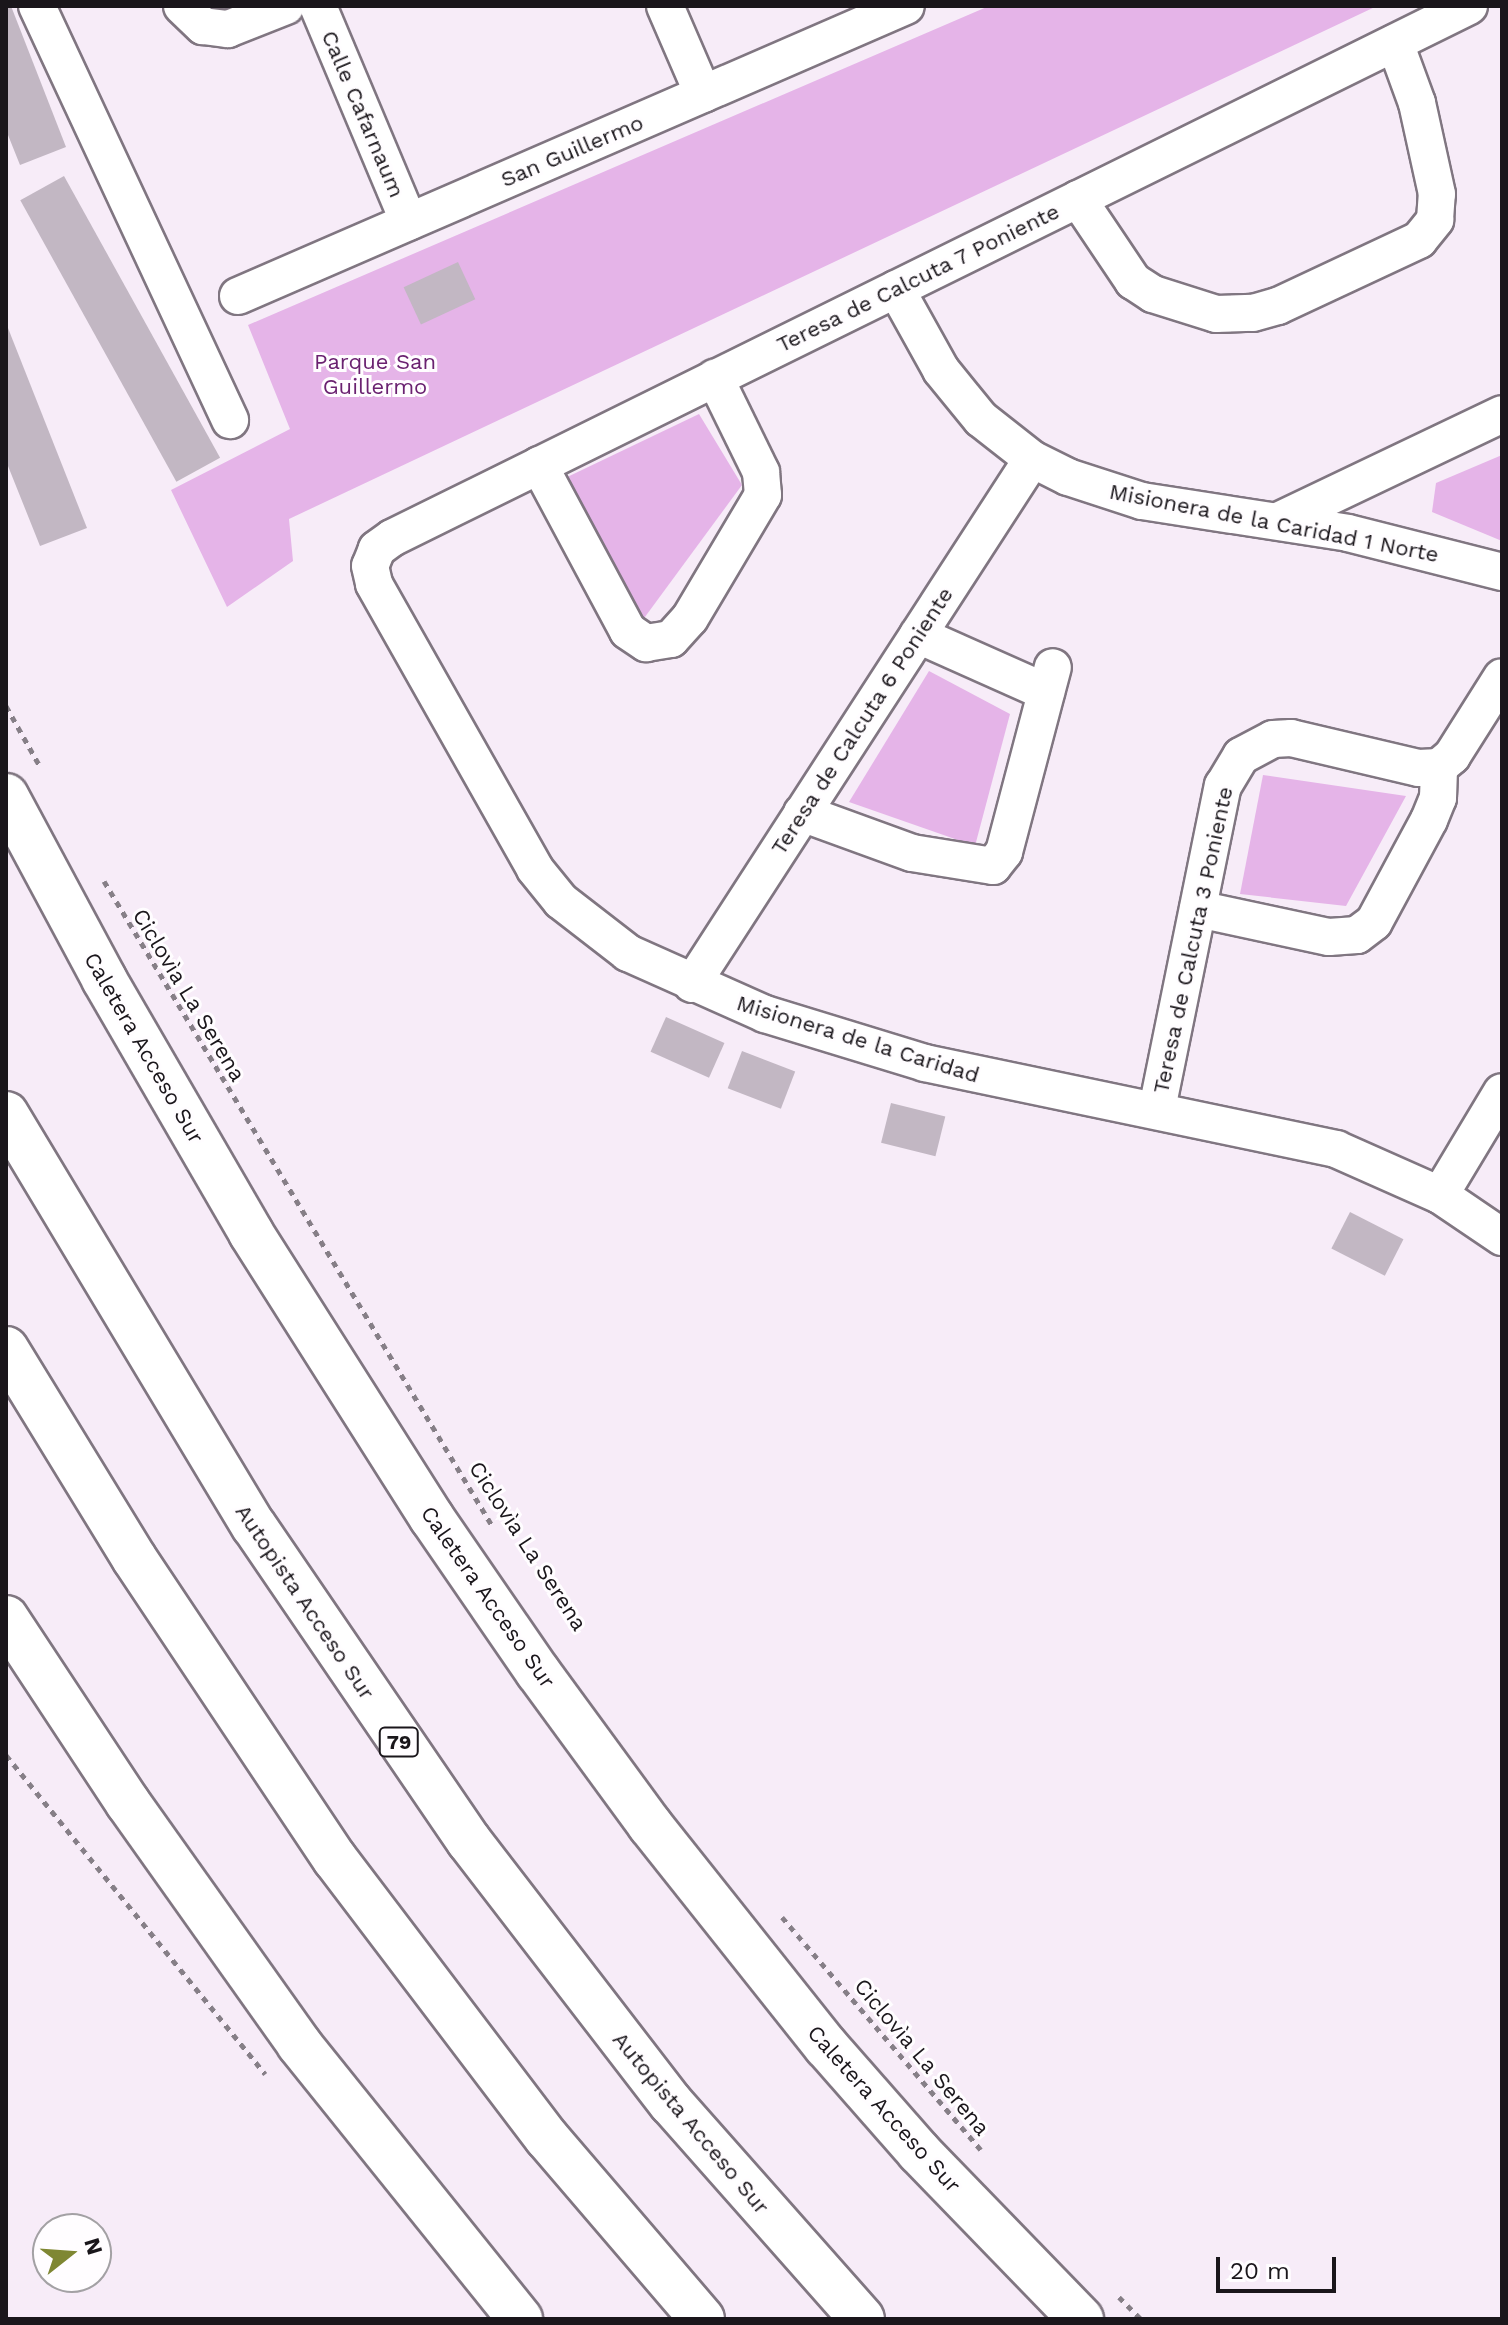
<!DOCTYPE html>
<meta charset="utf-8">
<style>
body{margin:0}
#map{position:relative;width:1508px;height:2325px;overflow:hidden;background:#f7ecf8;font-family:"Work Sans",sans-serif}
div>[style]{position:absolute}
.green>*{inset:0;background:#e5b4e8}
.building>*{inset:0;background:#c2b7c3;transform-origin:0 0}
.path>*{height:5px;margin-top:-2.5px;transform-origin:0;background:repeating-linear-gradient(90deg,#867f87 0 6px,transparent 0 12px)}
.roads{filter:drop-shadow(2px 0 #807681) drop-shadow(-2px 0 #807681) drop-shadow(0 2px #807681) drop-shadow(0 -2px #807681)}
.minor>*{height:36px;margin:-18px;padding:0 18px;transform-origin:18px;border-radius:18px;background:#fff}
.secondary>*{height:44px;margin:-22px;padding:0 22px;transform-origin:22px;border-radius:22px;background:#fff}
.motorway>*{height:44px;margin:-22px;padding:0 22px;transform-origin:22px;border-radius:22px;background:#fff}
span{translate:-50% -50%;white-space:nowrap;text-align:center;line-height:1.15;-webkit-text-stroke:6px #fffdff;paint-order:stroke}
.shield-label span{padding:2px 6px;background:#fffdff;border:2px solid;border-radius:6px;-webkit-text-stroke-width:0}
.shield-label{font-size:20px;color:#1a161b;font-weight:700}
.street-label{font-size:22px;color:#1a161b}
.park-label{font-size:22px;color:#6a2170}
.frame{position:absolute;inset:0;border:8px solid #1a161b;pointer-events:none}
.north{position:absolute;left:32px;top:2213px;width:80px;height:80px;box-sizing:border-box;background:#fffdff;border:2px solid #a3a1a4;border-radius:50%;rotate:73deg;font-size:22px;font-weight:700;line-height:32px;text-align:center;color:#1a161b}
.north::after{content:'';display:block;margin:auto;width:28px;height:36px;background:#7f8733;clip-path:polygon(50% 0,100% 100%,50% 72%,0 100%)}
.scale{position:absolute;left:1216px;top:2257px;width:120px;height:36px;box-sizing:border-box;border:4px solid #1a161b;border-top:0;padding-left:10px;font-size:24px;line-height:28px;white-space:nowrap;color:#1a161b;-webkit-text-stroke:6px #fffdff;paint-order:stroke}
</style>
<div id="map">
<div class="green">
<i style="clip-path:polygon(989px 6px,1377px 6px,289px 519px,293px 561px,227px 607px,171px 490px,290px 429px,248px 325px)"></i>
<i style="clip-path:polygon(699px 414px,742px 485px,642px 621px,561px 480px)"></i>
<i style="clip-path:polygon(1502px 455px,1502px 541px,1432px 512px,1436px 483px)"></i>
<i style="clip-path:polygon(929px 671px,1010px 714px,975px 846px,849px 802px)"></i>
<i style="clip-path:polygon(1263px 775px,1406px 796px,1346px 906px,1240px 894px)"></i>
</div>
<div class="building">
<i style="clip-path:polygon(6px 6px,11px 6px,66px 147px,20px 165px,6px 130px)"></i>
<i style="left:64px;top:176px;width:322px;height:50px;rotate:61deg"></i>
<i style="left:458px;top:262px;width:41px;height:60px;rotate:65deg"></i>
<i style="clip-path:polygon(6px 323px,87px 528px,40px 546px,6px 461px)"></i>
<i style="left:666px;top:1017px;width:64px;height:38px;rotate:24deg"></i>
<i style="left:742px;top:1051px;width:57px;height:40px;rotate:21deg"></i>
<i style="left:891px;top:1103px;width:56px;height:41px;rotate:14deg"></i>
<i style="left:1350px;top:1212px;width:60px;height:41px;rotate:27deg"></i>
</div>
<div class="path">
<i style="left:6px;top:706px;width:71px;rotate:60.6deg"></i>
<i style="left:104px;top:881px;width:754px;rotate:58.95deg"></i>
<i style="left:6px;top:1755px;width:411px;rotate:50.9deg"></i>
<i style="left:782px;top:1917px;width:306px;rotate:49.5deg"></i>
<i style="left:1119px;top:2297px;width:31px;rotate:45deg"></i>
</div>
<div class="roads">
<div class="minor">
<i style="left:37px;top:6px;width:457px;rotate:65deg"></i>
<i style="left:182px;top:6px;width:29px;rotate:44deg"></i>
<i style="left:203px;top:26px;width:25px;rotate:7deg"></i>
<i style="left:228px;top:29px;width:62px;rotate:-21.6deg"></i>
<i style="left:318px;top:6px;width:234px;rotate:67.2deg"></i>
<i style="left:665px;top:6px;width:96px;rotate:66.6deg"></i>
<i style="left:1469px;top:6px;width:1201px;rotate:153.71deg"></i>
<i style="left:392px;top:538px;width:19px;rotate:144deg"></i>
<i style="left:377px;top:549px;width:18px;rotate:112deg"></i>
<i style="left:370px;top:566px;width:18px;rotate:77deg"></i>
<i style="left:374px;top:584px;width:327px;rotate:60.5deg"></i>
<i style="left:535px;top:869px;width:41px;rotate:50.9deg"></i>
<i style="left:561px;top:901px;width:85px;rotate:37.8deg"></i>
<i style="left:628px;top:953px;width:150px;rotate:24deg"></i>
<i style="left:765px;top:1014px;width:167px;rotate:17deg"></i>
<i style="left:925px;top:1063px;width:420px;rotate:11.8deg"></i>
<i style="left:1336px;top:1149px;width:114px;rotate:23.9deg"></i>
<i style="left:1440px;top:1195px;width:75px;rotate:34.1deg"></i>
<i style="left:1078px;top:199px;width:99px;rotate:56.1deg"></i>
<i style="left:1133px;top:281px;width:24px;rotate:33deg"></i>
<i style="left:1153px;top:294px;width:66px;rotate:17.6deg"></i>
<i style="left:1216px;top:314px;width:37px;rotate:-2deg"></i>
<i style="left:1253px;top:313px;width:26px;rotate:-16deg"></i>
<i style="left:1278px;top:306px;width:156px;rotate:-25.1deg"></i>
<i style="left:1419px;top:240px;width:26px;rotate:-51deg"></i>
<i style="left:1435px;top:220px;width:26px;rotate:-86deg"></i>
<i style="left:1437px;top:194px;width:93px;rotate:-102.4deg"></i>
<i style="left:1417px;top:103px;width:64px;rotate:-110.1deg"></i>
<i style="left:896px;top:289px;width:93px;rotate:60.9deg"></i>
<i style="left:941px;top:370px;width:63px;rotate:50.8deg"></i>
<i style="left:981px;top:419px;width:65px;rotate:38.1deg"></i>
<i style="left:1032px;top:459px;width:40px;rotate:26.6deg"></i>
<i style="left:1068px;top:477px;width:78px;rotate:18deg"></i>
<i style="left:1142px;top:501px;width:208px;rotate:8.8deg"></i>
<i style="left:1348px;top:533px;width:159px;rotate:14.2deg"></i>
<i style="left:238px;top:296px;width:728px;rotate:-23.47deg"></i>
<i style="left:539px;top:465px;width:188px;rotate:61.8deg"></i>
<i style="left:628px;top:631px;width:22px;rotate:34deg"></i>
<i style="left:646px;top:643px;width:25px;rotate:-9deg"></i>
<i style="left:671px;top:639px;width:28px;rotate:-48deg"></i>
<i style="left:690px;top:618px;width:143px;rotate:-59.3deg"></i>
<i style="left:763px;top:495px;width:23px;rotate:-95deg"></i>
<i style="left:761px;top:472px;width:105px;rotate:-116.1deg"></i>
<i style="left:1278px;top:521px;width:248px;rotate:-25.5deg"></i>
<i style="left:918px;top:635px;width:140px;rotate:24deg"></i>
<i style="left:802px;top:813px;width:117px;rotate:20deg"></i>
<i style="left:912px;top:853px;width:82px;rotate:9.1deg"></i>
<i style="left:993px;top:866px;width:18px;rotate:-52deg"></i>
<i style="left:1004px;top:852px;width:191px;rotate:-75.2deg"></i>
<i style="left:1198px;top:909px;width:134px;rotate:12.1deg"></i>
<i style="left:1329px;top:937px;width:28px;rotate:-4deg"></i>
<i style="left:1357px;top:935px;width:21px;rotate:-37deg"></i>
<i style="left:1374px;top:922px;width:116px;rotate:-61.7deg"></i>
<i style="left:1429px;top:820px;width:24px;rotate:-68deg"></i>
<i style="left:1438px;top:798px;width:31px;rotate:-88deg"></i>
<i style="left:692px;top:984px;width:625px;rotate:-57.07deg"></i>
<i style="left:1157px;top:1109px;width:330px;rotate:-78.5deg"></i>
<i style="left:1223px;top:786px;width:35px;rotate:-59deg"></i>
<i style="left:1241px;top:756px;width:36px;rotate:-28deg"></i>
<i style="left:1273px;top:739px;width:18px;rotate:-3deg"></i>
<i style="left:1291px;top:738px;width:131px;rotate:13.2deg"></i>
<i style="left:1419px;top:768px;width:20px;rotate:-3deg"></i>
<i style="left:1439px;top:767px;width:17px;rotate:-40deg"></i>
<i style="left:1452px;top:756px;width:93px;rotate:-57.7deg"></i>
<i style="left:1440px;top:1195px;width:120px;rotate:-59deg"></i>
</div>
<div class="secondary">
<i style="left:6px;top:796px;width:208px;rotate:61.8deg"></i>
<i style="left:104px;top:979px;width:293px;rotate:59.9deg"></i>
<i style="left:251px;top:1233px;width:338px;rotate:57.6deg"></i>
<i style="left:432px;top:1518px;width:187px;rotate:55.5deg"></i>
<i style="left:538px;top:1672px;width:190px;rotate:53.8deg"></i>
<i style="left:650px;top:1825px;width:283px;rotate:51.5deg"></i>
<i style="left:826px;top:2046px;width:141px;rotate:48.7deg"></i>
<i style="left:919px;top:2152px;width:233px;rotate:45.9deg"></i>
<i style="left:6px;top:1618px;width:222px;rotate:56.6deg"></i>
<i style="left:128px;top:1803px;width:296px;rotate:54.6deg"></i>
<i style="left:299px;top:2044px;width:353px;rotate:51.2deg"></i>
</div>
<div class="motorway">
<i style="left:6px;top:1114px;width:481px;rotate:59deg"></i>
<i style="left:254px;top:1526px;width:381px;rotate:55.7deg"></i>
<i style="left:469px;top:1841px;width:331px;rotate:52.4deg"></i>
<i style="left:671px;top:2103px;width:288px;rotate:48.5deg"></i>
<i style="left:6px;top:1349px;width:245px;rotate:58.5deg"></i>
<i style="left:134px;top:1558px;width:362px;rotate:56.3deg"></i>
<i style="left:335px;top:1859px;width:350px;rotate:52.8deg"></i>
<i style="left:547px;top:2138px;width:238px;rotate:49.4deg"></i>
</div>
</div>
<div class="shield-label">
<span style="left:399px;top:1742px">79</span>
</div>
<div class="street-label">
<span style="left:363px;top:114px;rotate:67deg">Calle Cafarnaum</span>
<span style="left:572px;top:151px;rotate:-23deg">San Guillermo</span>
<span style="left:918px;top:278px;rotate:-26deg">Teresa de Calcuta 7 Poniente</span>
<span style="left:1274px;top:523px;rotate:11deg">Misionera de la Caridad 1 Norte</span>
<span style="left:862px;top:721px;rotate:-57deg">Teresa de Calcuta 6 Poniente</span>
<span style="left:1193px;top:940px;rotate:-78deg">Teresa de Calcuta 3 Poniente</span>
<span style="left:189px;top:995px;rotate:59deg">Ciclovìa La Serena</span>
<span style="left:858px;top:1039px;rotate:17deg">Misionera de la Caridad</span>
<span style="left:144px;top:1048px;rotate:60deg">Caletera Acceso Sur</span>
<span style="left:528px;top:1546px;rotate:57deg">Ciclovìa La Serena</span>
<span style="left:488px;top:1597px;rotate:55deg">Caletera Acceso Sur</span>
<span style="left:305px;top:1602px;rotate:56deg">Autopista Acceso Sur</span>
<span style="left:922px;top:2057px;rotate:50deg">Ciclovìa La Serena</span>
<span style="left:884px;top:2109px;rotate:48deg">Caletera Acceso Sur</span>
<span style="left:691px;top:2123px;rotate:50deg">Autopista Acceso Sur</span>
</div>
<div class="park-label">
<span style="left:375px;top:374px">Parque San<br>Guillermo</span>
</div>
<div class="frame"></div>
<div class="north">N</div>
<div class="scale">20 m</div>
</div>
